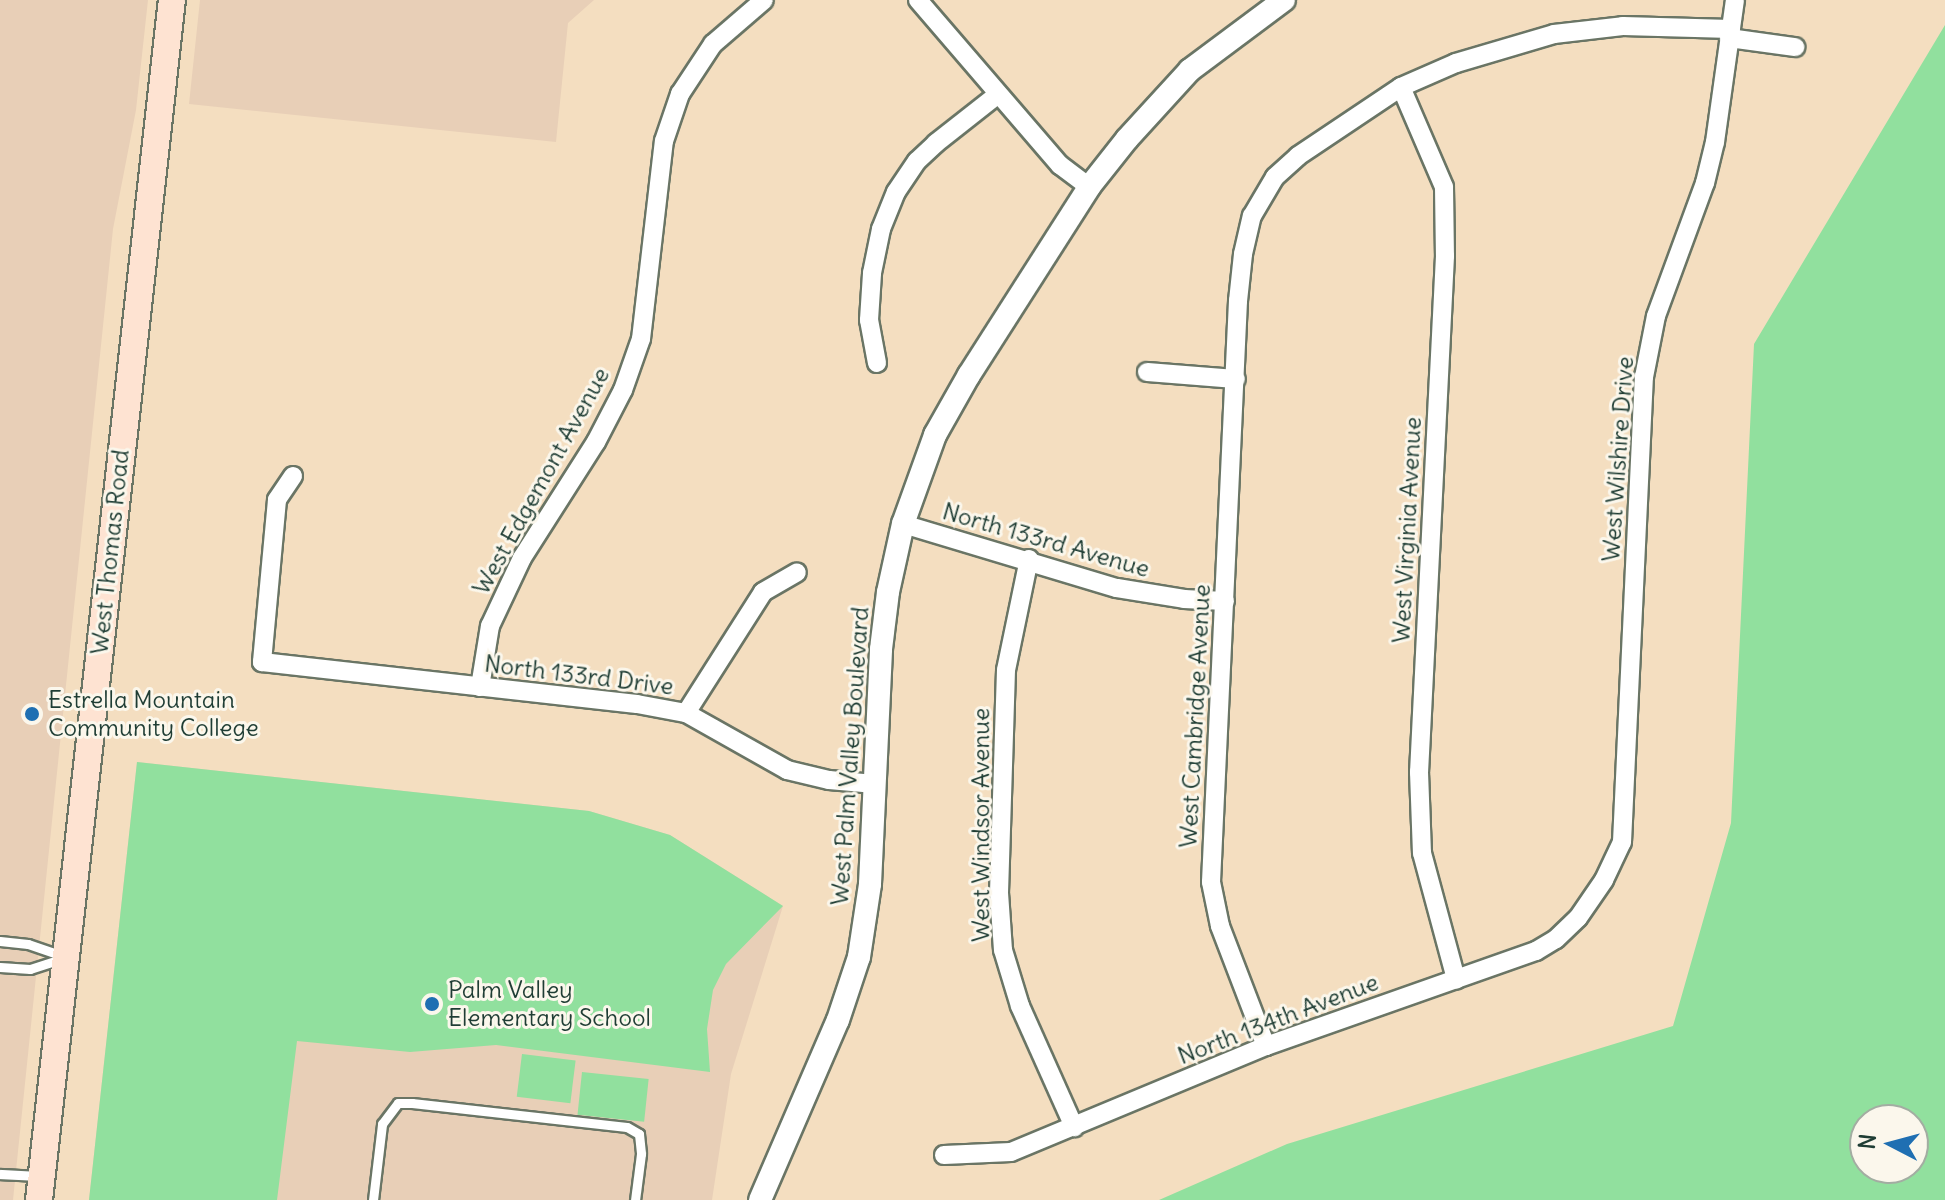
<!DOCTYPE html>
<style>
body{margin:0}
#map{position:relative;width:1945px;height:1200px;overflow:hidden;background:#f4dec0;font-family:Delius,sans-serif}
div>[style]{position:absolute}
.built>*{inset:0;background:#e8cfb7}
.green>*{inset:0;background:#91e09e;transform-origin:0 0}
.roads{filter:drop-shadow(2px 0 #6a7565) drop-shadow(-2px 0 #6a7565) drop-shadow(0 2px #6a7565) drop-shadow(0 -2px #6a7565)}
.service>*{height:9px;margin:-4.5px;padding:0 4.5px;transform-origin:4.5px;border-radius:4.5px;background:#fff}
.minor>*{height:18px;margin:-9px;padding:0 9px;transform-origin:9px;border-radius:9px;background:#fff}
.tertiary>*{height:22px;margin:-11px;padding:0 11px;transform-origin:11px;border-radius:11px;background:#fff}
.secondary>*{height:26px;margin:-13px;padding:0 13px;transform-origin:13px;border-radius:13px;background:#fee3d2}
.dots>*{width:22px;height:22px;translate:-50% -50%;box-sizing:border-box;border:4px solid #fbf7ec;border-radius:50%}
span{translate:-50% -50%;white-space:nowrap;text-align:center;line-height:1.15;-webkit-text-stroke:6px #fbf7ec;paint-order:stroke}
.street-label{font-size:24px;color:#1f3d34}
.poi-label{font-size:24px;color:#1f3d34}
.left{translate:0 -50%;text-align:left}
.north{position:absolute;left:1849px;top:1104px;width:80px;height:80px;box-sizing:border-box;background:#fbf7ec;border:2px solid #a3ada2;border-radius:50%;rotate:276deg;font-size:22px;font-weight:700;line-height:32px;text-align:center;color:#1f3d34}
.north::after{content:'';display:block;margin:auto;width:28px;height:36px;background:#1f6fb2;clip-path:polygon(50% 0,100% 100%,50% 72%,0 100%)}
</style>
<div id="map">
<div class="built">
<i style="clip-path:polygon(0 0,148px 0,136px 110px,113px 229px,13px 1200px,0 1200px)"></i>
<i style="clip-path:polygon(200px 0,594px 0,568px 23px,556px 142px,189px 104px)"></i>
<i style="clip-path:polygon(137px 762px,589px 811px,670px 835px,783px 906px,731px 1074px,712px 1200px,89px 1200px)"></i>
</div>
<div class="green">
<i style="clip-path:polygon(evenodd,1945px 25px,1945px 1200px,1159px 1200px,1287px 1144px,1673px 1026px,1731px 823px,1754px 344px,1945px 25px,1865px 1120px,1913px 1120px,1913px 1168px,1865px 1168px,1865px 1120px)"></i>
<i style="clip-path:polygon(137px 762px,589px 811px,670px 835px,783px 906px,726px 964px,713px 990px,707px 1029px,710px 1072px,496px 1045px,410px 1052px,297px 1041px,277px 1200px,89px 1200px)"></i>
<i style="left:522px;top:1054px;width:54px;height:43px;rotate:7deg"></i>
<i style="left:582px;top:1072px;width:67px;height:43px;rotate:6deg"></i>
</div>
<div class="roads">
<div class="service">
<i style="left:0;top:941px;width:28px;rotate:6deg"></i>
<i style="left:28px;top:944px;width:37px;rotate:19deg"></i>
<i style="left:0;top:967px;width:30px;rotate:4deg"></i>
<i style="left:30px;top:969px;width:35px;rotate:-18deg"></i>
<i style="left:0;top:1174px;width:39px;rotate:3deg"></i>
<i style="left:373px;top:1200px;width:77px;rotate:-83.2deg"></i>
<i style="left:382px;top:1124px;width:26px;rotate:-53deg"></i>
<i style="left:398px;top:1103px;width:14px"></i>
<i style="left:412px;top:1103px;width:216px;rotate:6.4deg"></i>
<i style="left:627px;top:1127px;width:14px;rotate:30deg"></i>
<i style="left:639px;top:1134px;width:20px;rotate:84deg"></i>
<i style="left:641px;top:1154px;width:46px;rotate:97.4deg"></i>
</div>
<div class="minor">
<i style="left:918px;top:0;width:218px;rotate:49.3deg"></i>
<i style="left:1060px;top:165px;width:36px;rotate:37deg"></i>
<i style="left:1729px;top:38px;width:67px;rotate:7.8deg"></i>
<i style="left:1401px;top:87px;width:109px;rotate:66.7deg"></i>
<i style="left:1444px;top:187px;width:69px;rotate:89.2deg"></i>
<i style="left:1445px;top:256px;width:517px;rotate:92.88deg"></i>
<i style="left:1419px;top:772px;width:81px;rotate:87.9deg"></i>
<i style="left:1422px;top:853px;width:131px;rotate:74.9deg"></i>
<i style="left:877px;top:363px;width:44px;rotate:-100.5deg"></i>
<i style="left:869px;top:320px;width:47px;rotate:-86.3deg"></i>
<i style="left:872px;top:273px;width:45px;rotate:-78.4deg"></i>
<i style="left:881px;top:229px;width:40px;rotate:-68deg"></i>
<i style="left:896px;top:192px;width:37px;rotate:-56deg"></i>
<i style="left:917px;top:161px;width:26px;rotate:-43deg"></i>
<i style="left:936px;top:143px;width:78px;rotate:-38.2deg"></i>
<i style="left:1147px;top:372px;width:89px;rotate:4.5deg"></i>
<i style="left:293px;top:476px;width:29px;rotate:124deg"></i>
<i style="left:277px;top:500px;width:163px;rotate:95.3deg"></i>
<i style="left:262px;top:662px;width:377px;rotate:6.4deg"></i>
<i style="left:637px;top:704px;width:50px;rotate:10.4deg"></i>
<i style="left:686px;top:713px;width:116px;rotate:29.4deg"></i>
<i style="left:787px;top:770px;width:43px;rotate:13.4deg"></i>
<i style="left:829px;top:780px;width:46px;rotate:5deg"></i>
<i style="left:903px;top:524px;width:223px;rotate:16.7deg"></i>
<i style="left:1117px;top:588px;width:68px;rotate:9.3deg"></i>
<i style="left:1184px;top:599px;width:41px;rotate:2.8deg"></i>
<i style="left:1029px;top:559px;width:113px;rotate:101.7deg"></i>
<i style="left:1006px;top:670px;width:223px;rotate:91.8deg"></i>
<i style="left:999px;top:893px;width:57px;rotate:86deg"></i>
<i style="left:1003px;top:950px;width:59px;rotate:73.1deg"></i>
<i style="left:1020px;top:1006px;width:133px;rotate:65.9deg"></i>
<i style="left:480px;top:687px;width:62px;rotate:-80.7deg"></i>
<i style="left:490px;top:626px;width:75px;rotate:-64.8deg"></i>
<i style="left:522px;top:558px;width:138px;rotate:-57.5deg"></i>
<i style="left:596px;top:442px;width:59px;rotate:-62.6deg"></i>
<i style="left:623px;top:390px;width:54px;rotate:-70.6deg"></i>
<i style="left:641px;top:339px;width:199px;rotate:-83.4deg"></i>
<i style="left:664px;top:141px;width:50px;rotate:-71.2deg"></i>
<i style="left:680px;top:94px;width:60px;rotate:-56.6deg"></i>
<i style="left:713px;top:44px;width:67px;rotate:-40.8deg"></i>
<i style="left:686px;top:713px;width:143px;rotate:-57.5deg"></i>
<i style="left:763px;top:592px;width:39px;rotate:-30deg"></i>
<i style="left:1266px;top:1046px;width:129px;rotate:-111deg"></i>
<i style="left:1220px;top:926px;width:45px;rotate:-101.6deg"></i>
<i style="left:1211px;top:882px;width:582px;rotate:-87.34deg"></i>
<i style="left:1238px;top:301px;width:47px;rotate:-83.9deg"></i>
<i style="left:1243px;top:254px;width:39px;rotate:-77deg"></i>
<i style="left:1252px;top:216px;width:45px;rotate:-59.5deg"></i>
<i style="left:1275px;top:177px;width:31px;rotate:-42deg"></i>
<i style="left:1298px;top:156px;width:124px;rotate:-33.8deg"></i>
<i style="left:1401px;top:87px;width:60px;rotate:-23.6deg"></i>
<i style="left:1456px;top:63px;width:102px;rotate:-16.5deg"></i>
<i style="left:1554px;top:34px;width:69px;rotate:-6.6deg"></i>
<i style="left:1623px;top:26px;width:108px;rotate:1.6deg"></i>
<i style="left:944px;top:1155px;width:67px;rotate:-2.6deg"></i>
<i style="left:1011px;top:1152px;width:276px;rotate:-22.6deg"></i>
<i style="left:1266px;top:1046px;width:286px;rotate:-19.4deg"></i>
<i style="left:1536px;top:951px;width:23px;rotate:-31deg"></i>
<i style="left:1556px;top:939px;width:30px;rotate:-44deg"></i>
<i style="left:1578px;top:918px;width:46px;rotate:-55.6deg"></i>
<i style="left:1604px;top:880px;width:42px;rotate:-64.7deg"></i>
<i style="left:1622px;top:842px;width:466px;rotate:-87.3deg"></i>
<i style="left:1644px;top:377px;width:62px;rotate:-78.9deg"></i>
<i style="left:1656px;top:316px;width:142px;rotate:-69.8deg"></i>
<i style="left:1705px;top:183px;width:42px;rotate:-76.3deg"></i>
<i style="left:1715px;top:142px;width:143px;rotate:-82deg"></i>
</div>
<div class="tertiary">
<i style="left:760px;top:1200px;width:196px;rotate:-66.6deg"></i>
<i style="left:838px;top:1020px;width:66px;rotate:-71.6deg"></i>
<i style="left:859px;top:957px;width:74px;rotate:-81.4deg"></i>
<i style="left:870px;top:884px;width:235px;rotate:-87.3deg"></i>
<i style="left:881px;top:649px;width:57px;rotate:-83deg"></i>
<i style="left:888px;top:592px;width:70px;rotate:-77.6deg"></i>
<i style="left:903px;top:524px;width:95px;rotate:-70.2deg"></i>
<i style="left:935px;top:435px;width:69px;rotate:-60.5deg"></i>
<i style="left:969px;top:375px;width:223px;rotate:-57.4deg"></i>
<i style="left:1089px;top:187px;width:61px;rotate:-51.6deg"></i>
<i style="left:1127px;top:139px;width:93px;rotate:-47.6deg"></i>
<i style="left:1190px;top:70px;width:117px;rotate:-36.7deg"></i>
</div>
<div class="secondary">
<i style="left:39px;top:1200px;width:1207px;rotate:-83.68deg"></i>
</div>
</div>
<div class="dots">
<i style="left:32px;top:714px;background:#1f6fb2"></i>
<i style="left:432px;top:1004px;background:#1f6fb2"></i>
</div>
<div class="street-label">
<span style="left:1618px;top:459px;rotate:-86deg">West Wilshire Drive</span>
<span style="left:541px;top:481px;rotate:-61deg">West Edgemont Avenue</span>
<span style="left:1407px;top:530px;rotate:-87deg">West Virginia Avenue</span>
<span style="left:1046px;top:540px;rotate:16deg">North 133rd Avenue</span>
<span style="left:110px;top:552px;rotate:-84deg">West Thomas Road</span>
<span style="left:579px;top:675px;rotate:7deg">North 133rd Drive</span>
<span style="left:1195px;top:716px;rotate:-87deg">West Cambridge Avenue</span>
<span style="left:850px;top:756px;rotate:-86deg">West Palm Valley Boulevard</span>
<span style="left:981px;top:825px;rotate:-90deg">West Windsor Avenue</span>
<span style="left:1278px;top:1019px;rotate:-21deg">North 134th Avenue</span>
</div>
<div class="poi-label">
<span class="left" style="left:48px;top:714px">Estrella Mountain<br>Community College</span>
<span class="left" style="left:448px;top:1004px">Palm Valley<br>Elementary School</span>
</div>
<div class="north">N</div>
</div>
